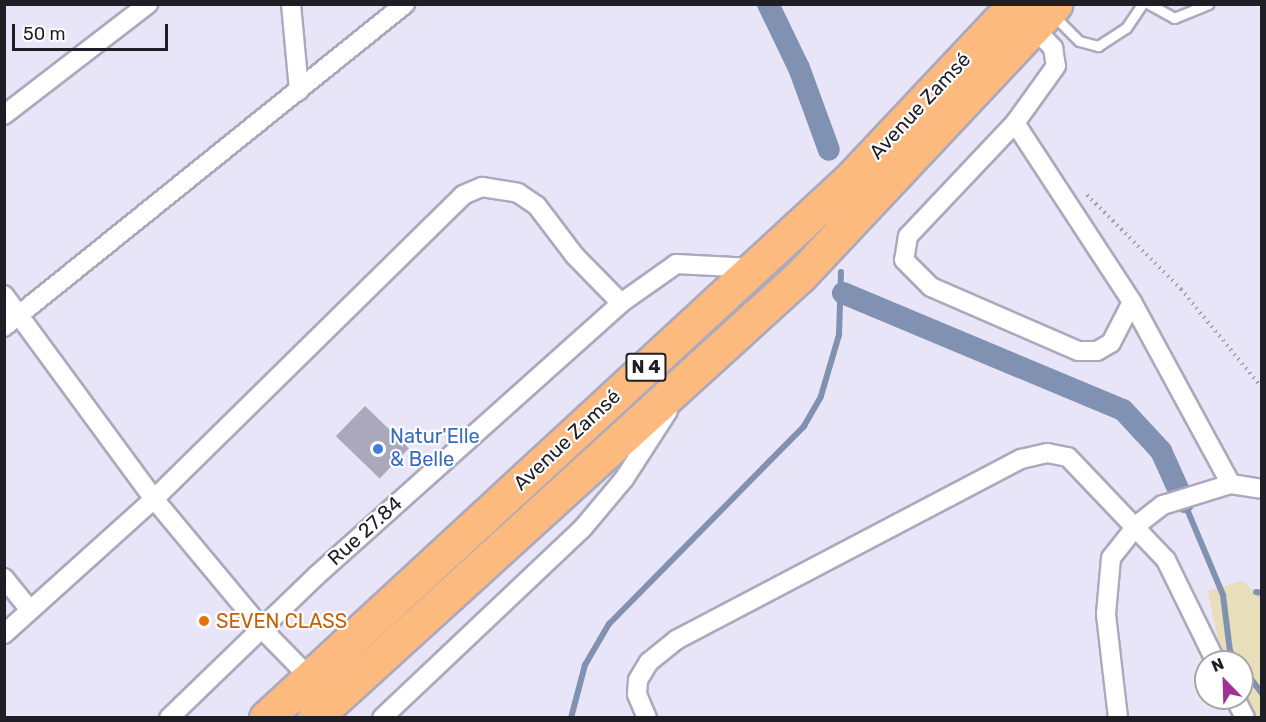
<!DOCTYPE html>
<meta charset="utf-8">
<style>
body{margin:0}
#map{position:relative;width:1266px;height:722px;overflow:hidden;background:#e8e5f9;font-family:Rubik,sans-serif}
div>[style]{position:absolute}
.sand>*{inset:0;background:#e8deb9}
.stream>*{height:6px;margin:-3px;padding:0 3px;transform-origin:3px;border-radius:3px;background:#8091b1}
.canal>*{height:22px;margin:-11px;padding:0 11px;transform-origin:11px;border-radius:11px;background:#8091b1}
.building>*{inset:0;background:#aba8bc;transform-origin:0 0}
.path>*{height:4px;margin-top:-2px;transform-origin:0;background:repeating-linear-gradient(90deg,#9f9dac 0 1.5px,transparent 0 6px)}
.roads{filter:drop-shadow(2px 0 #aca9bd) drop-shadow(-2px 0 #aca9bd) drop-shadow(0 2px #aca9bd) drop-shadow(0 -2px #aca9bd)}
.lane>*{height:9px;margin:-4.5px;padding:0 4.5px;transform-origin:4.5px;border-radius:4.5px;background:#fff}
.street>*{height:18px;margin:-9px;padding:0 9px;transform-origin:9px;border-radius:9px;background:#fff}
.highway>*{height:33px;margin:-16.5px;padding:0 16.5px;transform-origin:16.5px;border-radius:16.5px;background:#fdba7f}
.dots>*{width:16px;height:16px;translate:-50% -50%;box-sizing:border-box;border:3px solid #fff;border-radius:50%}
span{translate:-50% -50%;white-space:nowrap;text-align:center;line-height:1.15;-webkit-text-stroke:4.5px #fff;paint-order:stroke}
.shield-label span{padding:2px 4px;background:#fff;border:2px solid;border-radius:4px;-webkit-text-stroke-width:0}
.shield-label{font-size:18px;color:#1f1e25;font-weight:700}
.street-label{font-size:20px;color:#1f1e25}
.shop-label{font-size:20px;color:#366cbe}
.left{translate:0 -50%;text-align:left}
.food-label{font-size:20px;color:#c56008}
.frame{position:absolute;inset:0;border:6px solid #1f1e25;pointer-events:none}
.north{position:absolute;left:1194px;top:650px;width:60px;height:60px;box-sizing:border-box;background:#fff;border:2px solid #a5a5a8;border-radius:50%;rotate:337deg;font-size:16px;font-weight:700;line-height:24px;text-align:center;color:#1f1e25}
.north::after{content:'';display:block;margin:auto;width:21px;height:27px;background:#9e3395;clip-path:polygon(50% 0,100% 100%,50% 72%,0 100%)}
.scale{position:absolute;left:12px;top:24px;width:156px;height:27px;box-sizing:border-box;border:3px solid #1f1e25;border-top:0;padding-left:8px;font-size:18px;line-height:21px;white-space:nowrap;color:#1f1e25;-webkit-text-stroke:4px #fff;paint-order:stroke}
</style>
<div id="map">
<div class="sand">
<i style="clip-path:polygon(1242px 581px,1261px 597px,1261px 717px,1250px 717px,1242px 698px,1242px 662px,1210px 660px,1220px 649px,1208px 591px)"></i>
</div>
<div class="stream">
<i style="left:1184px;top:502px;width:101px;rotate:67.2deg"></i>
<i style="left:1223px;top:595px;width:56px;rotate:82.9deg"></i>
<i style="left:1230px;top:651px;width:14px;rotate:54deg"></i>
<i style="left:1256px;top:592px;width:6px;rotate:9deg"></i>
<i style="left:1242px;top:667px;width:34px;rotate:53deg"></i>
<i style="left:571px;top:718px;width:55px;rotate:-75.2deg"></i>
<i style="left:585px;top:665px;width:48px;rotate:-59.7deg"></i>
<i style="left:609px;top:624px;width:278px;rotate:-45.4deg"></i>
<i style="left:804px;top:426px;width:34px;rotate:-60deg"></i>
<i style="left:821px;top:396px;width:64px;rotate:-73.6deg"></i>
<i style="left:839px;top:335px;width:63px;rotate:-88.2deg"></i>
</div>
<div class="canal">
<i style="left:768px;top:4px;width:71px;rotate:64.2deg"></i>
<i style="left:799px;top:68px;width:87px;rotate:69.9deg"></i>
<i style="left:843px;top:293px;width:303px;rotate:22.7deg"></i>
<i style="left:1123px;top:410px;width:56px;rotate:47.2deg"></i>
<i style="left:1161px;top:451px;width:56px;rotate:65.7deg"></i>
</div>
<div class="building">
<i style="left:365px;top:406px;width:61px;height:42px;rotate:44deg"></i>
</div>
<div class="path">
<i style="left:1087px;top:195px;width:133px;rotate:45deg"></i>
<i style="left:1181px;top:289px;width:128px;rotate:50.7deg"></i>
</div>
<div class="roads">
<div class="lane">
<i style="left:1149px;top:4px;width:29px;rotate:29deg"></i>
<i style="left:1174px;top:18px;width:37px;rotate:-22deg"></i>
<i style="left:1053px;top:15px;width:37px;rotate:45deg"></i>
<i style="left:1079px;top:41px;width:20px;rotate:15deg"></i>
<i style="left:1098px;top:46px;width:33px;rotate:-33deg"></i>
<i style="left:1126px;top:28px;width:29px;rotate:-56deg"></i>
</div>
<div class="street">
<i style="left:291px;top:4px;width:87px;rotate:84.7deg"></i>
<i style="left:1034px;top:28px;width:28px;rotate:46deg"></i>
<i style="left:1053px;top:48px;width:18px;rotate:81deg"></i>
<i style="left:1056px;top:66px;width:70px;rotate:125.7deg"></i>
<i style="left:1015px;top:123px;width:156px;rotate:133.4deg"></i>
<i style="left:908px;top:236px;width:24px;rotate:99deg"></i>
<i style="left:904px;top:260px;width:38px;rotate:45deg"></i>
<i style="left:931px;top:287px;width:160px;rotate:23.5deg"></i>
<i style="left:1078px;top:351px;width:19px"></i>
<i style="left:1097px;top:351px;width:16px;rotate:-30deg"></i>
<i style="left:1111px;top:343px;width:46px;rotate:-62.9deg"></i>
<i style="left:4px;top:115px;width:182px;rotate:-37.6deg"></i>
<i style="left:1015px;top:123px;width:214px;rotate:56.8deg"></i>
<i style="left:1132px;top:302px;width:207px;rotate:61.5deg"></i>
<i style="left:4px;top:295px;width:253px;rotate:53.7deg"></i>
<i style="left:154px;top:499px;width:170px;rotate:50.2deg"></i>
<i style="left:263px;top:630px;width:67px;rotate:45.6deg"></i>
<i style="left:4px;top:327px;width:515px;rotate:-38.85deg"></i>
<i style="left:4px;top:578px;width:41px;rotate:50.9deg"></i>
<i style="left:4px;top:634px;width:202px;rotate:-42deg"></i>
<i style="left:154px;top:499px;width:433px;rotate:-44.5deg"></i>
<i style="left:463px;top:195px;width:21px;rotate:-23deg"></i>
<i style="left:482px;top:187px;width:36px;rotate:9deg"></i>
<i style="left:518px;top:193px;width:23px;rotate:34deg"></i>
<i style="left:537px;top:206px;width:63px;rotate:52.8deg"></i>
<i style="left:575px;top:256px;width:66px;rotate:45.6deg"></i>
<i style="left:621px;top:303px;width:67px;rotate:-35.3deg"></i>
<i style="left:676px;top:264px;width:77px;rotate:3deg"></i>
<i style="left:1235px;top:698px;width:22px;rotate:63deg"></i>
<i style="left:169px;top:718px;width:204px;rotate:-44deg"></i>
<i style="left:316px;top:576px;width:409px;rotate:-41.8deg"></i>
<i style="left:382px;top:718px;width:275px;rotate:-43.4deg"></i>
<i style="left:582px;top:529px;width:65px;rotate:-50deg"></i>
<i style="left:624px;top:479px;width:81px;rotate:-57.1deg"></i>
<i style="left:647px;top:718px;width:26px;rotate:-113deg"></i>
<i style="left:637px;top:694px;width:14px;rotate:-86deg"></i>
<i style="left:638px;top:680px;width:21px;rotate:-59deg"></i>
<i style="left:649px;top:662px;width:35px;rotate:-39deg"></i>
<i style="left:676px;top:640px;width:390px;rotate:-27.7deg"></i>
<i style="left:1021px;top:459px;width:27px;rotate:-13deg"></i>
<i style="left:1047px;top:453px;width:21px;rotate:11deg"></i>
<i style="left:1068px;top:457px;width:142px;rotate:46.4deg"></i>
<i style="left:1166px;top:560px;width:114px;rotate:63.9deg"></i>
<i style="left:1118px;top:718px;width:105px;rotate:-96.6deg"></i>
<i style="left:1106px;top:614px;width:56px;rotate:-84.9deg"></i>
<i style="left:1111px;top:558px;width:42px;rotate:-51.8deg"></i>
<i style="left:1137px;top:525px;width:33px;rotate:-38deg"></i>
<i style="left:1163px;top:505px;width:71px;rotate:-17.2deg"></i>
<i style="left:1231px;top:484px;width:31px;rotate:9deg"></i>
</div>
<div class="highway">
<i style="left:266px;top:718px;width:793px;rotate:-42.7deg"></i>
<i style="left:849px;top:180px;width:242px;rotate:-46.7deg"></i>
<i style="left:314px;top:718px;width:657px;rotate:-42.29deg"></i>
<i style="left:800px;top:276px;width:373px;rotate:-46.8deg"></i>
</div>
</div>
<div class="dots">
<i style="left:378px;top:449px;background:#3f7fe0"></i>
<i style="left:204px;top:621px;background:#e8710a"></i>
</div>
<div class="shield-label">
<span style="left:646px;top:367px">N 4</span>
</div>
<div class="street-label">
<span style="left:920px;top:106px;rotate:-47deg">Avenue Zamsé</span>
<span style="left:567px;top:440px;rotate:-43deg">Avenue Zamsé</span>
<span style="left:365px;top:531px;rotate:-42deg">Rue 27.84</span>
</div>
<div class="shop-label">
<span class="left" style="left:390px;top:448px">Natur'Elle<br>&amp; Belle</span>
</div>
<div class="food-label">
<span class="left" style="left:216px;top:621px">SEVEN CLASS</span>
</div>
<div class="frame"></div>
<div class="north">N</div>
<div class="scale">50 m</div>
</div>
